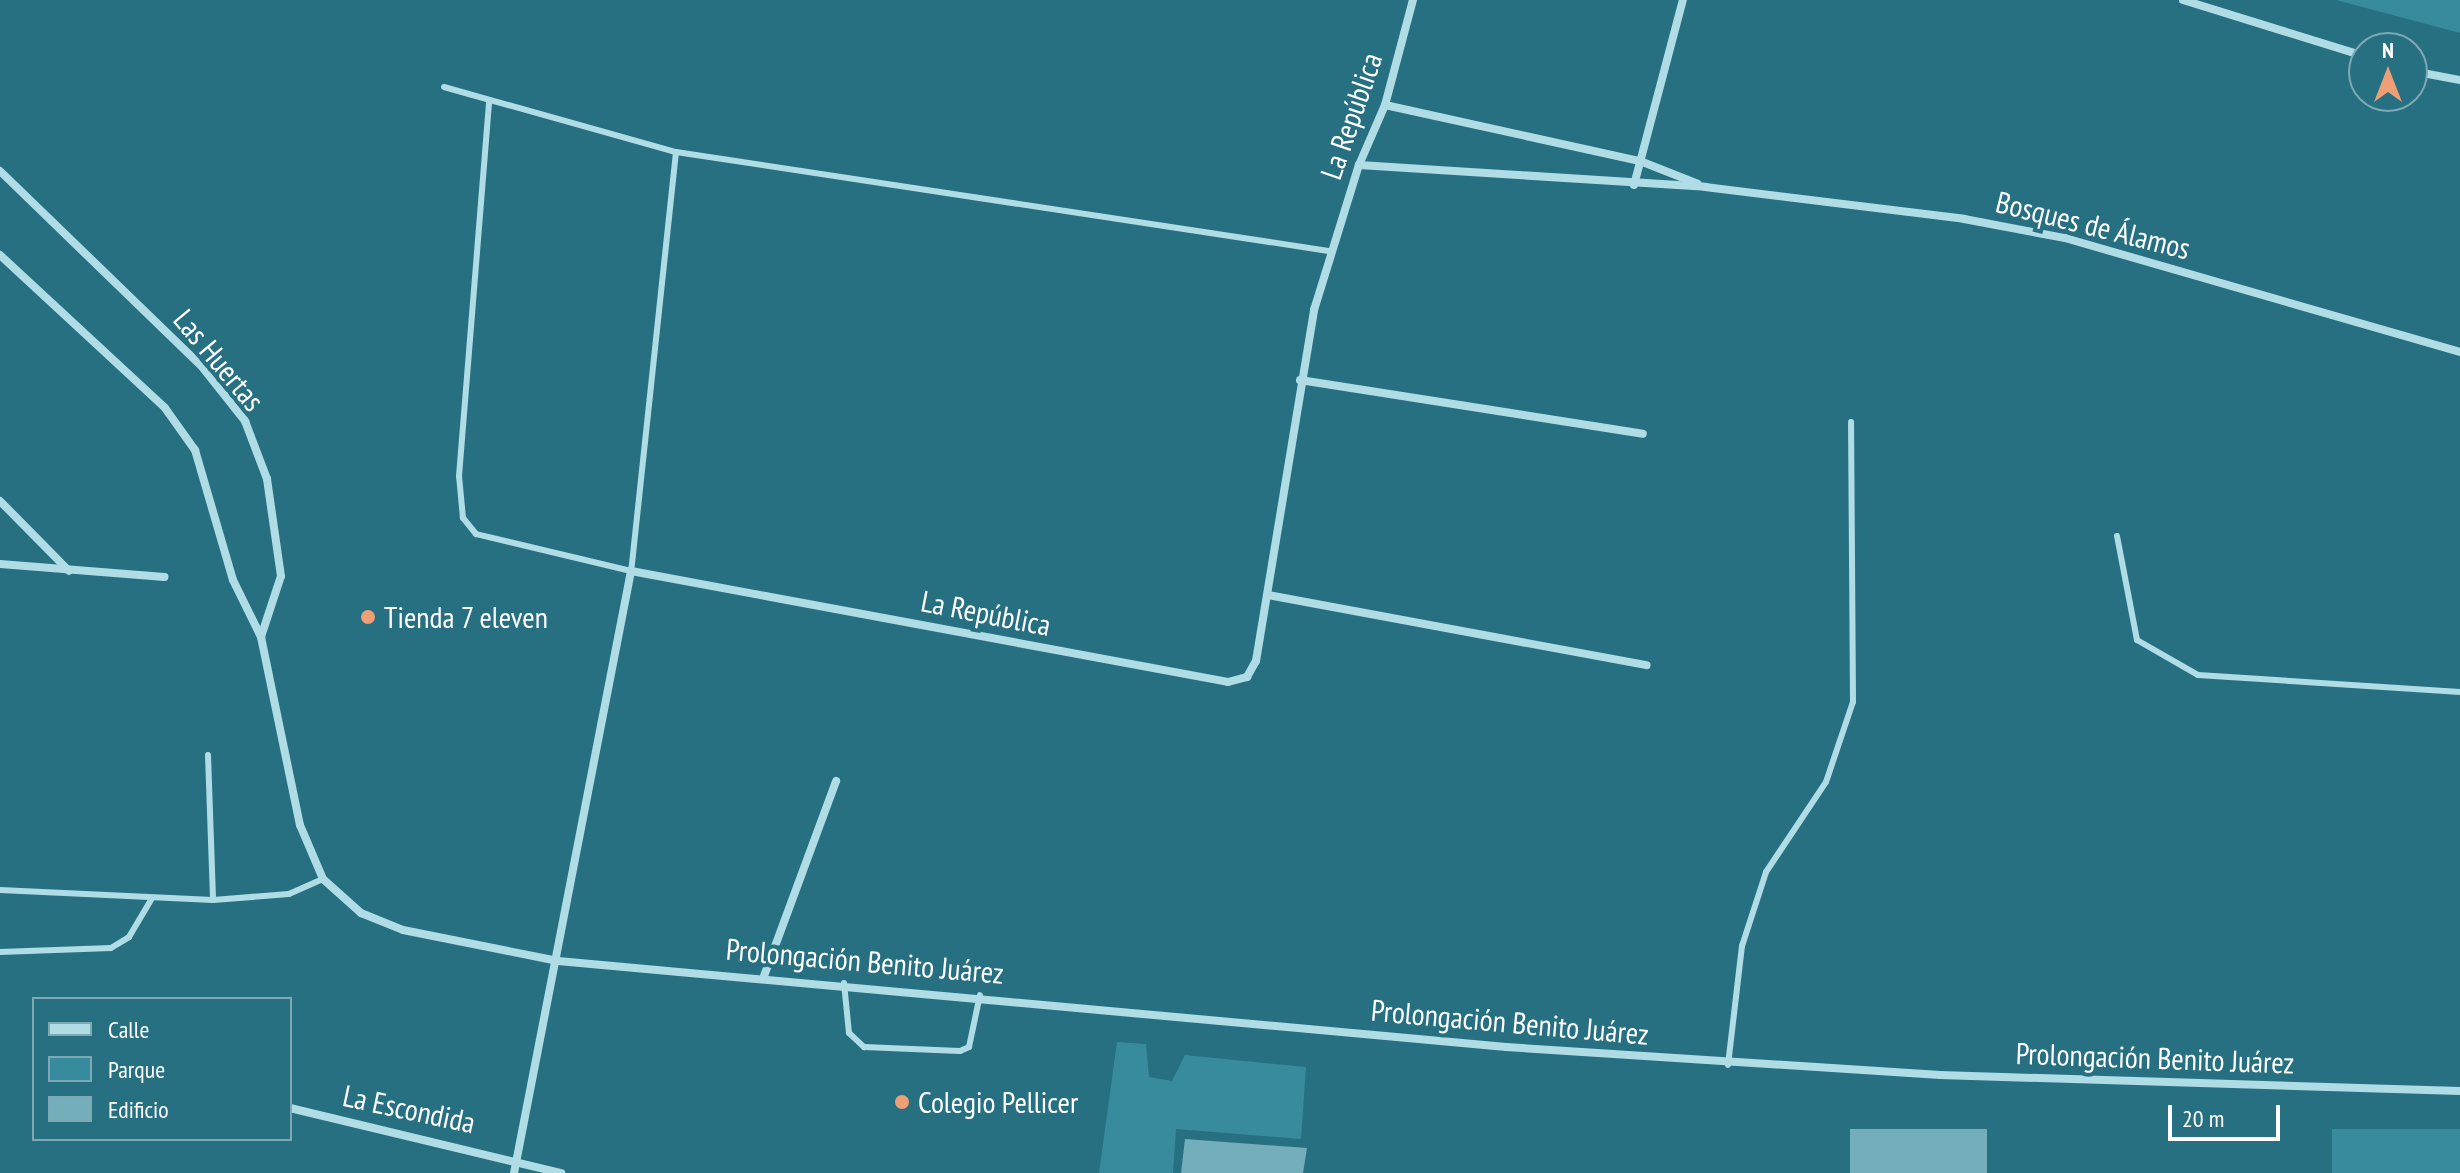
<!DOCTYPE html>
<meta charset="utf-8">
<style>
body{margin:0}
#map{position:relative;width:2460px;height:1173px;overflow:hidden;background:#277082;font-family:"PT Sans Narrow",sans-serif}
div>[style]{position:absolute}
.green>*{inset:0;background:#388a9d;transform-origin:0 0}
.building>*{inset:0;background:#74aebb;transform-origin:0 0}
.service>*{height:6px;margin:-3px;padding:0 3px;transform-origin:3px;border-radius:3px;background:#b0dce6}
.minor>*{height:8px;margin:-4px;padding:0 4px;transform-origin:4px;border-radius:4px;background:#b0dce6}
.dots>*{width:22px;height:22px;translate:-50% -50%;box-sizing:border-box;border:4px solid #277082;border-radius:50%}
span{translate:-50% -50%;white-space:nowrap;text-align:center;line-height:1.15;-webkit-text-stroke:8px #277082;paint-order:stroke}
.street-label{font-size:30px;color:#fff}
.poi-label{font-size:30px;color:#fff}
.left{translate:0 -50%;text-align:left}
.legend{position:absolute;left:32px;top:997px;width:260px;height:144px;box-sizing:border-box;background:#277082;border:2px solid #7da9b4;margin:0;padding:10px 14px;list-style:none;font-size:24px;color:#fff}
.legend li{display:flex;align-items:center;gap:16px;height:40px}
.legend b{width:40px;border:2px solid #7da9b4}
.north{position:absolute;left:2348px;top:32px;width:80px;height:80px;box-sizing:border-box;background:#277082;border:2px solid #7da9b4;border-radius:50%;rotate:0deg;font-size:22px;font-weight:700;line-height:32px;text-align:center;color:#fff}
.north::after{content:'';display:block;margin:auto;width:28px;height:36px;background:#ee9f76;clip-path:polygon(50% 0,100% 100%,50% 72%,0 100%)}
.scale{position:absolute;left:2168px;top:1105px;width:112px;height:36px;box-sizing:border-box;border:4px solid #fff;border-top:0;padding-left:10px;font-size:24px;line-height:28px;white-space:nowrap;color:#fff;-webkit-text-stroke:6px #277082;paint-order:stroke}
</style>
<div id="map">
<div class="green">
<i style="clip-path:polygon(2336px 0,2460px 0,2460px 33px)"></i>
<i style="clip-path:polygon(1117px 1042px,1146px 1044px,1149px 1077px,1172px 1081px,1185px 1055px,1306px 1067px,1301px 1139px,1176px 1129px,1173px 1173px,1099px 1173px)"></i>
<i style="left:2332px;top:1129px;width:128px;height:44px"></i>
</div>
<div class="building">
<i style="left:1987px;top:1129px;width:44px;height:137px;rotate:90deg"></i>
<i style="clip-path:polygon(1185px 1139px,1307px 1148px,1303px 1173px,1181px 1173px)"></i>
</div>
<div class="service">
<i style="left:444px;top:87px;width:241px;rotate:15.7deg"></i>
<i style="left:676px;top:152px;width:421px;rotate:96.1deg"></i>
<i style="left:631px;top:571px;width:159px;rotate:-166.6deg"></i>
<i style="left:476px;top:534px;width:21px;rotate:-129deg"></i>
<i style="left:463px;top:518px;width:42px;rotate:-95.4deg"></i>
<i style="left:459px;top:476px;width:377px;rotate:-85.4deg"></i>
<i style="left:676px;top:152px;width:660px;rotate:8.62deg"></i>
<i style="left:2117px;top:536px;width:106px;rotate:79.1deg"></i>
<i style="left:2137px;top:640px;width:70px;rotate:29.8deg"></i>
<i style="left:2198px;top:675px;width:263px;rotate:3.7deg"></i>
<i style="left:208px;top:755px;width:145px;rotate:88deg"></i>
<i style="left:0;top:890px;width:213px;rotate:2.7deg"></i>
<i style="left:213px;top:900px;width:76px;rotate:-4.5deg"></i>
<i style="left:289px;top:894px;width:37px;rotate:-24deg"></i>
<i style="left:0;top:952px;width:111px;rotate:-2.1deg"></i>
<i style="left:111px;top:948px;width:21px;rotate:-31deg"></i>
<i style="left:129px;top:937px;width:43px;rotate:-59.3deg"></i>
<i style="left:844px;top:983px;width:50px;rotate:84.3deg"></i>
<i style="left:849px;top:1033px;width:21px;rotate:43deg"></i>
<i style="left:864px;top:1047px;width:96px;rotate:2.4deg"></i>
<i style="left:960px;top:1051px;width:10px;rotate:-24deg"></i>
<i style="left:969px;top:1047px;width:53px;rotate:-78.1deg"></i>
<i style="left:1728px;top:1065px;width:120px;rotate:-83.3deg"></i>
<i style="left:1742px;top:946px;width:78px;rotate:-72deg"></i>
<i style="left:1766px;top:872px;width:108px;rotate:-56.3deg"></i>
<i style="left:1826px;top:782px;width:84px;rotate:-71.4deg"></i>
<i style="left:1853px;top:702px;width:280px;rotate:-90.4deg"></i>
</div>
<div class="minor">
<i style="left:2183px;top:0;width:189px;rotate:17.2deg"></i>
<i style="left:2412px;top:71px;width:49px;rotate:10.6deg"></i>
<i style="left:1385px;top:105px;width:261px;rotate:12.4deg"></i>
<i style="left:1640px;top:161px;width:62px;rotate:21.6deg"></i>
<i style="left:1359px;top:165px;width:347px;rotate:3.6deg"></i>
<i style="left:1705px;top:187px;width:261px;rotate:7deg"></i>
<i style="left:1964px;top:219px;width:103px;rotate:10.7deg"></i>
<i style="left:2065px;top:238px;width:411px;rotate:16.1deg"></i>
<i style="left:0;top:171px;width:283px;rotate:44.1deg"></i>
<i style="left:203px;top:368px;width:68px;rotate:51.6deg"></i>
<i style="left:245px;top:421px;width:62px;rotate:69.2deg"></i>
<i style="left:267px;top:479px;width:98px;rotate:81.8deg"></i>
<i style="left:281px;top:576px;width:64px;rotate:108.2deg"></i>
<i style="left:1634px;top:185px;width:191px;rotate:-75.2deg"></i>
<i style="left:0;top:255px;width:225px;rotate:42.8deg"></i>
<i style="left:165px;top:408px;width:52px;rotate:54.5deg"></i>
<i style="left:195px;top:450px;width:135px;rotate:73.7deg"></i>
<i style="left:233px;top:580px;width:64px;rotate:63.8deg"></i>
<i style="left:261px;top:637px;width:192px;rotate:78.3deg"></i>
<i style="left:300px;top:825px;width:59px;rotate:66.9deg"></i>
<i style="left:323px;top:879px;width:51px;rotate:41.8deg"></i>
<i style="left:361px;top:913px;width:45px;rotate:22deg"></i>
<i style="left:403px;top:930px;width:158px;rotate:11.3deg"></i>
<i style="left:558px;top:961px;width:952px;rotate:5.18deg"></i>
<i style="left:1506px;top:1047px;width:435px;rotate:3.7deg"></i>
<i style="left:1940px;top:1075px;width:520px;rotate:1.76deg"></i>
<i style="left:1300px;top:380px;width:347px;rotate:8.9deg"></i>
<i style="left:0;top:501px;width:98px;rotate:45.4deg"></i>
<i style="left:0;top:564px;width:165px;rotate:4.5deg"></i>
<i style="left:1268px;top:595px;width:385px;rotate:10.5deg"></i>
<i style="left:764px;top:976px;width:208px;rotate:-69.7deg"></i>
<i style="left:290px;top:1108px;width:279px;rotate:13.5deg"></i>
<i style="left:514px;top:1173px;width:613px;rotate:-79deg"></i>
<i style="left:631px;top:571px;width:607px;rotate:10.53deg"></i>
<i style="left:1228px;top:682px;width:20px;rotate:-15deg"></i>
<i style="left:1247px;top:677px;width:18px;rotate:-61deg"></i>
<i style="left:1256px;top:661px;width:356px;rotate:-80.6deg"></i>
<i style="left:1314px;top:310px;width:152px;rotate:-72.8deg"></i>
<i style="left:1359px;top:165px;width:65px;rotate:-66.6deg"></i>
<i style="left:1385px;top:105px;width:109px;rotate:-75.1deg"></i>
</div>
<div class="dots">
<i style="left:368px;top:617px;background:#ee9f76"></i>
<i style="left:902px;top:1102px;background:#ee9f76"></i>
</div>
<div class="street-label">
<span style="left:1351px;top:116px;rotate:-71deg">La República</span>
<span style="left:2093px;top:225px;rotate:14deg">Bosques de Álamos</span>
<span style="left:219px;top:360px;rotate:50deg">Las Huertas</span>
<span style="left:986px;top:613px;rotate:11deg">La República</span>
<span style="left:865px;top:961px;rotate:5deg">Prolongación Benito Juárez</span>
<span style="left:1510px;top:1022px;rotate:5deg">Prolongación Benito Juárez</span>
<span style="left:2155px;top:1058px;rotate:2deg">Prolongación Benito Juárez</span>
<span style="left:409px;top:1109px;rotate:12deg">La Escondida</span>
</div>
<div class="poi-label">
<span class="left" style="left:384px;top:617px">Tienda 7 eleven</span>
<span class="left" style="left:918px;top:1102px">Colegio Pellicer</span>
</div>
<ul class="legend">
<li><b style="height:10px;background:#b0dce6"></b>Calle</li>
<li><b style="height:22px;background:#388a9d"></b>Parque</li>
<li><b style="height:22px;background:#74aebb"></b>Edificio</li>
</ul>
<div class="north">N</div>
<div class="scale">20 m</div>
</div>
